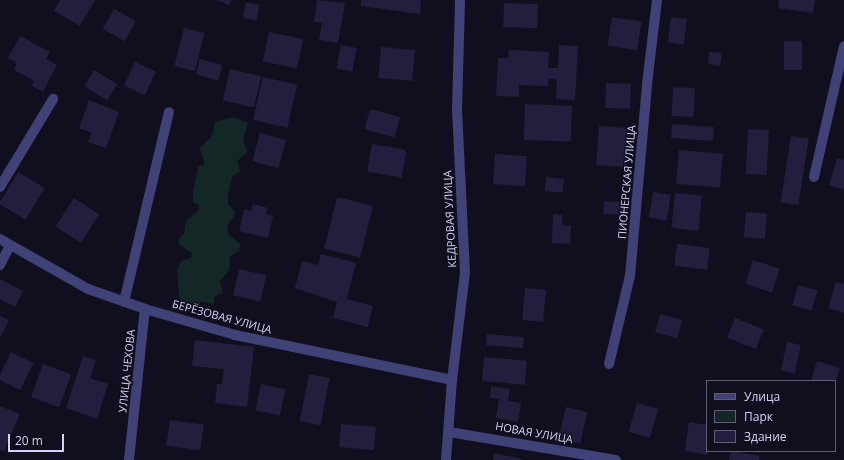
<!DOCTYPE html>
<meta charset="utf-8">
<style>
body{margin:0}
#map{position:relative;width:844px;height:460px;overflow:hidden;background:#110f1e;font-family:"Open Sans",sans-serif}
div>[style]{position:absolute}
.green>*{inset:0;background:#132826}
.building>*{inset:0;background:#231e3d;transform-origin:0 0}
.service>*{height:10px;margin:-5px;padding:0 5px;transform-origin:5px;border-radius:5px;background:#404177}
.minor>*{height:10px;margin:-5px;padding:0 5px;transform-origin:5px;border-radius:5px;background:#404177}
span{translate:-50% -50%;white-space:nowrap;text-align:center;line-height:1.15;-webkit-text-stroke:3px #110f1e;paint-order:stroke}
.street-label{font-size:11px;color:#d5d2f9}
.legend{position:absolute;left:706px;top:380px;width:130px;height:72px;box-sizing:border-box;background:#110f1e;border:1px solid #5f5d76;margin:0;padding:5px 7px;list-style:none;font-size:12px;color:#d5d2f9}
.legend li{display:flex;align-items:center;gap:8px;height:20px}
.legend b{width:20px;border:1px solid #5f5d76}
.scale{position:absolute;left:8px;top:434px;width:56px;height:18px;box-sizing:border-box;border:2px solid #d5d2f9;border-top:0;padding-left:5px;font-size:12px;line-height:14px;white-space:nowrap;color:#d5d2f9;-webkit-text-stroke:3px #110f1e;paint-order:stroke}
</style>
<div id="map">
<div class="green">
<i style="clip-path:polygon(233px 117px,248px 123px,243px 139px,247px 152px,237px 161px,240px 172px,232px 176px,228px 196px,228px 204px,236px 213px,227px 226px,229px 235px,240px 244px,239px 251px,230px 256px,229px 270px,220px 281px,223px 293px,215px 296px,213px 304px,201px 301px,195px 311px,186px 312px,180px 304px,177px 271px,181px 261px,191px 258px,192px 253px,179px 244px,179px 238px,184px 234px,186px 221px,199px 210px,199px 205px,193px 202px,193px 190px,198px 167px,205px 164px,200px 148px,212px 136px,215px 122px)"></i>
</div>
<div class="building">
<i style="clip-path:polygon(60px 0,95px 0,80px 26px,54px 11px)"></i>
<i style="clip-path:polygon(216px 0,231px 0,229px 5px)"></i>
<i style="clip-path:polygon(317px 0,345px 3px,338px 43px,319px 40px,322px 23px,314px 22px)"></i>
<i style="clip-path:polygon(361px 0,421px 0,420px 14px,361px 6px)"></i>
<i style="clip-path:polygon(779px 0,815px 0,813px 13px,778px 8px)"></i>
<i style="left:246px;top:2px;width:14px;height:16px;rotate:12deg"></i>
<i style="left:504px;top:3px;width:34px;height:24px;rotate:2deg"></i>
<i style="left:114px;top:9px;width:25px;height:23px;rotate:29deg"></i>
<i style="left:612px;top:17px;width:30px;height:29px;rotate:9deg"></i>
<i style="left:671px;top:17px;width:16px;height:26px;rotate:7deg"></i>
<i style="left:184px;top:28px;width:21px;height:39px;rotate:14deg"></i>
<i style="left:269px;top:32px;width:35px;height:30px;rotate:12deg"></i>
<i style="clip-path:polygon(20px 36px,50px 52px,46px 59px,57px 65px,43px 92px,31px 85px,34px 81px,14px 70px,17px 63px,8px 58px)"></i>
<i style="left:784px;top:41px;width:18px;height:29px"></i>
<i style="left:341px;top:45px;width:16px;height:24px;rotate:11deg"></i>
<i style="clip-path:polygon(559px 45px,578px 46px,575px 100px,556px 99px,557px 79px,548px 79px,548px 86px,519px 85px,519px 97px,496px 96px,498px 58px,508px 58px,509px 50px,549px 52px,548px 68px,558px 68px)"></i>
<i style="left:381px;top:47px;width:34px;height:31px;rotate:5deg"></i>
<i style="clip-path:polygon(709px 52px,722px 53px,720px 66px,708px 64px)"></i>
<i style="left:200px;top:59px;width:23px;height:16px;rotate:15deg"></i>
<i style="left:135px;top:62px;width:23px;height:26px;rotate:25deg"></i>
<i style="left:230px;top:69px;width:32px;height:32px;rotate:13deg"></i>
<i style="left:94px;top:70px;width:27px;height:19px;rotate:31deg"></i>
<i style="left:263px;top:77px;width:35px;height:44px;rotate:13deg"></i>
<i style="left:606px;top:83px;width:25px;height:25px;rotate:2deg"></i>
<i style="left:673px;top:87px;width:22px;height:29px;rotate:3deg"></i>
<i style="clip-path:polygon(89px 100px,119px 112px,106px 148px,88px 142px,92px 133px,79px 128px)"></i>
<i style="left:525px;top:104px;width:47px;height:36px;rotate:2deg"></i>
<i style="left:370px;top:109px;width:31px;height:21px;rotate:15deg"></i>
<i style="left:672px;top:124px;width:42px;height:14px;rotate:4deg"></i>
<i style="left:599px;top:126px;width:30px;height:39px;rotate:4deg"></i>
<i style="left:748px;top:129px;width:21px;height:45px;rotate:3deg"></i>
<i style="left:260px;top:133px;width:27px;height:29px;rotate:15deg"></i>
<i style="left:791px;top:136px;width:18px;height:67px;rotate:9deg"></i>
<i style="left:372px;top:144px;width:35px;height:28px;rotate:10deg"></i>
<i style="left:679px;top:150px;width:44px;height:34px;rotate:5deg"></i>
<i style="left:495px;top:154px;width:32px;height:30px;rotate:4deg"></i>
<i style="clip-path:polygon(837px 158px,844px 160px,844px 190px,829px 185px)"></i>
<i style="left:18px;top:172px;width:31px;height:37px;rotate:31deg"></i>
<i style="left:546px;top:177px;width:18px;height:14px;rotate:6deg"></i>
<i style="left:653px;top:192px;width:18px;height:26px;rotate:9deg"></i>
<i style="left:675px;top:193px;width:27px;height:35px;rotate:6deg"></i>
<i style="left:337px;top:197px;width:37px;height:53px;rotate:14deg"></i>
<i style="left:74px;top:198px;width:30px;height:34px;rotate:33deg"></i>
<i style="left:604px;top:201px;width:20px;height:13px;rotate:3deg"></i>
<i style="clip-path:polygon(253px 204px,268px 208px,266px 214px,273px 216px,268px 238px,239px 231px,244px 209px,251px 211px)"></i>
<i style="left:746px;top:212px;width:21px;height:25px;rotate:5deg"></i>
<i style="clip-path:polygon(553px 214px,562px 215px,562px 225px,571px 226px,570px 244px,552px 243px)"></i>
<i style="left:677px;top:244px;width:33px;height:22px;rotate:7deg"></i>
<i style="clip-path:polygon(321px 254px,356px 263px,347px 299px,373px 306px,368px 327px,333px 318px,337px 302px,295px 288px,302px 261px,318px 265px)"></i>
<i style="left:753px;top:260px;width:28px;height:25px;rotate:18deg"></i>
<i style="left:239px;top:269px;width:28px;height:27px;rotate:13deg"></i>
<i style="clip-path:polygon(0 279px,23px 291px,15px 307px,0 299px)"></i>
<i style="clip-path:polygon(836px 282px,844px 284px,844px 313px,828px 308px)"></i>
<i style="left:798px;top:285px;width:20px;height:21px;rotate:15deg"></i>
<i style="left:525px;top:288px;width:21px;height:32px;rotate:5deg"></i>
<i style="left:660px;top:314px;width:23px;height:19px;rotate:15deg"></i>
<i style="clip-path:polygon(0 316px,9px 320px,0 338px)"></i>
<i style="left:735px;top:318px;width:31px;height:21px;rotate:22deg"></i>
<i style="left:487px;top:334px;width:37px;height:11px;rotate:5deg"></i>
<i style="clip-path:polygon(195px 340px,254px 347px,247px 407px,215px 403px,217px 384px,222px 384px,224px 369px,192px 366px)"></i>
<i style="left:787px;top:342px;width:14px;height:29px;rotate:12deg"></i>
<i style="left:11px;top:352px;width:25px;height:30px;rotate:26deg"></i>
<i style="clip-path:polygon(83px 356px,96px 360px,90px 378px,108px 384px,97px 419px,66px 408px)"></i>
<i style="left:484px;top:357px;width:43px;height:24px;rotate:5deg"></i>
<i style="clip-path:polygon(817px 361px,840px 368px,836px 381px,811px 381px)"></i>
<i style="left:43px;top:364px;width:30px;height:35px;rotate:20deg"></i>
<i style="left:309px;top:374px;width:21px;height:48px;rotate:11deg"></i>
<i style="left:261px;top:384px;width:25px;height:27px;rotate:12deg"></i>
<i style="clip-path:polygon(491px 386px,510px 389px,508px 401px,521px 403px,518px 422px,496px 418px,499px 399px,490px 398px)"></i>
<i style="left:637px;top:403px;width:22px;height:30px;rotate:16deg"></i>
<i style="clip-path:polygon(0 406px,20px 414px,4px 451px,0 450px)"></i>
<i style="left:566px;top:407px;width:22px;height:32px;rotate:13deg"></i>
<i style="left:170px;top:420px;width:34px;height:26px;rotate:8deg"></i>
<i style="clip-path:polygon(689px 422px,707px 425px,708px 455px,685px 451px)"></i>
<i style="left:341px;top:424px;width:35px;height:23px;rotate:5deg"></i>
<i style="clip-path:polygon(731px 451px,760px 456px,759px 460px,729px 460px)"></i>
<i style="clip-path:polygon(494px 453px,522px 459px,522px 460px,493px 460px)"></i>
</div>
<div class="service">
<i style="left:814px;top:177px;width:134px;rotate:-77.1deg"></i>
<i style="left:0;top:187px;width:103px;rotate:-58.9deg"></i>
<i style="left:124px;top:302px;width:195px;rotate:-76.7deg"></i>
</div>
<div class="minor">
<i style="left:0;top:239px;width:101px;rotate:29.6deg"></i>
<i style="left:88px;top:289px;width:60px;rotate:19.3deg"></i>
<i style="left:145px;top:309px;width:94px;rotate:16.1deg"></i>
<i style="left:235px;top:335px;width:222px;rotate:11.7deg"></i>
<i style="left:0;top:265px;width:22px;rotate:-63deg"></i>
<i style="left:609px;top:364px;width:90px;rotate:-76.6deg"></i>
<i style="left:630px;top:276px;width:193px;rotate:-84.9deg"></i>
<i style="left:647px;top:84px;width:85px;rotate:-83.2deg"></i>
<i style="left:449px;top:432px;width:169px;rotate:9.5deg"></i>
<i style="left:129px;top:460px;width:152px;rotate:-84deg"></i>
<i style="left:446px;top:460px;width:80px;rotate:-85.7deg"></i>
<i style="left:452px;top:380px;width:108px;rotate:-83.1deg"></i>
<i style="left:465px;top:273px;width:164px;rotate:-92.8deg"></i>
<i style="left:457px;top:109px;width:109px;rotate:-88.4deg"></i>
</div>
<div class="street-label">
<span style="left:627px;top:182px;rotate:-85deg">ПИОНЕРСКАЯ УЛИЦА</span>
<span style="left:450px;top:219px;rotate:-93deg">КЕДРОВАЯ УЛИЦА</span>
<span style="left:222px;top:317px;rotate:15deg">БЕРЁЗОВАЯ УЛИЦА</span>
<span style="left:127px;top:371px;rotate:-84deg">УЛИЦА ЧЕХОВА</span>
<span style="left:534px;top:433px;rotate:10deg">НОВАЯ УЛИЦА</span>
</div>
<ul class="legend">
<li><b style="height:5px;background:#404177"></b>Улица</li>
<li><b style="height:11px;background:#132826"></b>Парк</li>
<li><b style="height:11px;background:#231e3d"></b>Здание</li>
</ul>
<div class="scale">20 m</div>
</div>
